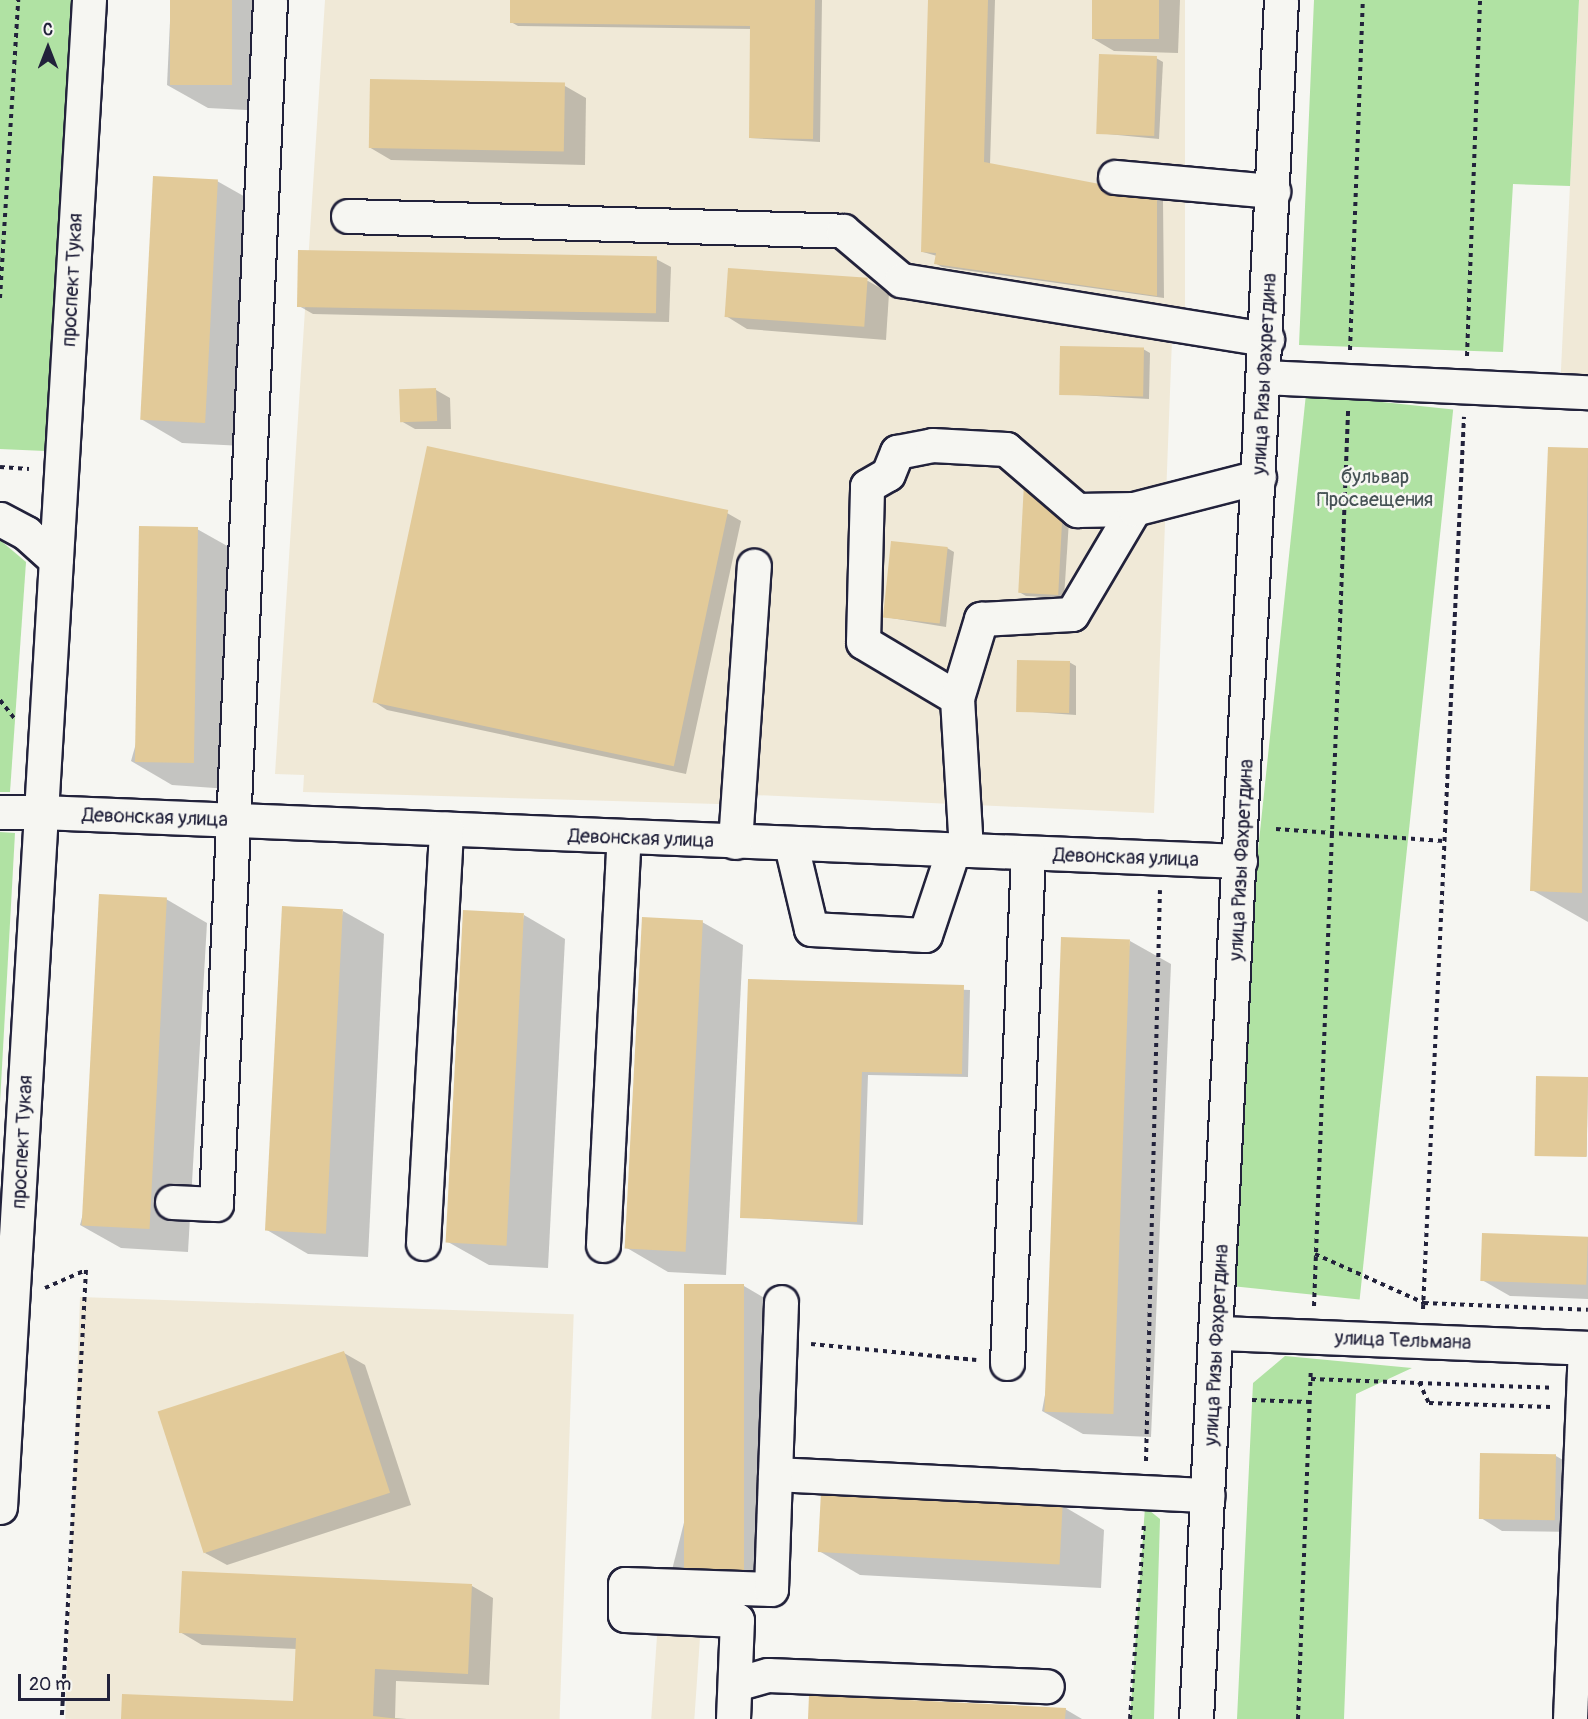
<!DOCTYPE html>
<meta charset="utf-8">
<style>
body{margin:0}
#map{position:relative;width:1588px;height:1719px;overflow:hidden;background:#f6f6f2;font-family:Pangolin,sans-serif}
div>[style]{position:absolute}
.built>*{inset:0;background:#f0e9d7;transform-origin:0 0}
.green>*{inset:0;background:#b0e2a3;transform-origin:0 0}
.shadow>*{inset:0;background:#0003;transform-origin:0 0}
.building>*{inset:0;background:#e2ca99;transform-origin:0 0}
.path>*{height:4px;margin-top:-2px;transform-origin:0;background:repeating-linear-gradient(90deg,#22223b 0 4.5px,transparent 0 9px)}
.roads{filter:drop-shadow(2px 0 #22223b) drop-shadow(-2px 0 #22223b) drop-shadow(0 2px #22223b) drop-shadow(0 -2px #22223b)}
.minor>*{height:33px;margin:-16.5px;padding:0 16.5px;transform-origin:16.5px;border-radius:16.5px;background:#f6f6f2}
.major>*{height:33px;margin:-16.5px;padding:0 16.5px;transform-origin:16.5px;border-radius:16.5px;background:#f6f6f2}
span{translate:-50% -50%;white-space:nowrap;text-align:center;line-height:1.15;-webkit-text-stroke:5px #f6f6f2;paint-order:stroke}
.street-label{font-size:20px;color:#22223b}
.park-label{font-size:20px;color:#465255}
.north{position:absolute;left:18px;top:18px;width:60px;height:60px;-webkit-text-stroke:4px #f6f6f2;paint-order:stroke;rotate:0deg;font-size:16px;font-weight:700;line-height:24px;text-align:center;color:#22223b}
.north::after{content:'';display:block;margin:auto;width:21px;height:27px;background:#22223b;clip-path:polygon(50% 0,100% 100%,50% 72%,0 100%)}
.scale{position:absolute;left:18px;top:1674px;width:92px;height:27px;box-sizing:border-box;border:3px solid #22223b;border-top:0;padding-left:8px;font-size:18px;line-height:21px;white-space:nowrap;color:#22223b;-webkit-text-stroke:4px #f6f6f2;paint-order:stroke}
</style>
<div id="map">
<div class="built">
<i style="clip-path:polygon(325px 0,1185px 0,1185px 315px,1173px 313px,1154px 813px,754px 795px,753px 805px,303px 792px,304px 775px,275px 774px)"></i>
<i style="clip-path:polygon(1579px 0,1588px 0,1588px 391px,1560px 390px)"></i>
<i style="left:80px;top:1297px;width:494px;height:422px;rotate:2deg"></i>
<i style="left:658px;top:1622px;width:43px;height:97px;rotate:4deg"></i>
</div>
<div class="green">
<i style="clip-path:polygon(0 0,72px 0,45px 451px,0 449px)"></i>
<i style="clip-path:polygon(1314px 0,1579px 0,1570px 186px,1513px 184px,1503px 352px,1299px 345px)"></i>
<i style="left:1306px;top:394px;width:148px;height:895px;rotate:6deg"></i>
<i style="clip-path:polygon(0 540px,26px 562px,10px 792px,0 792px)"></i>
<i style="clip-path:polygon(0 832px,15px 833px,0 1103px)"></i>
<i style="clip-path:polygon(1285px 1356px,1412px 1368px,1356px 1394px,1344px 1719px,1237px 1719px,1253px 1383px)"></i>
<i style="clip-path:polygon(1145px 1507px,1160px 1519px,1154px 1719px,1130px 1719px)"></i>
</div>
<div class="shadow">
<i style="clip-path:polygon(171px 0,274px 0,268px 111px,208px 108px,167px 85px)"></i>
<i style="clip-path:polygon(511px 0,822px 0,820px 142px,750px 138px,752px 29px,518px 26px,511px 22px)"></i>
<i style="clip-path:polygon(930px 0,995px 0,990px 165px,1163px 200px,1164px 298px,942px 267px,935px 263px,937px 256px,923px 252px)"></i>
<i style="clip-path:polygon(1094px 0,1180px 0,1178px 53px,1114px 51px,1092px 38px)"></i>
<i style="clip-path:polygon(1156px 58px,1163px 62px,1159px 139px,1097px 133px)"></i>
<i style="clip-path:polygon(565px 86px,586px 98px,585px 165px,391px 160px,369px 147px)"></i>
<i style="clip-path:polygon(217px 181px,258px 204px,244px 446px,182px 443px,141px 419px)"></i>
<i style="clip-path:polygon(656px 259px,671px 267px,669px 322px,313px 314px,299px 306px)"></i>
<i style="clip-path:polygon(868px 281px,889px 293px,886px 340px,747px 329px,726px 316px)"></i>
<i style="clip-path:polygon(1143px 349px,1150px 353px,1149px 399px,1061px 394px)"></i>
<i style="clip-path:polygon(436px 390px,450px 398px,451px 429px,415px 429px,401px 421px)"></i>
<i style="clip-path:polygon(1549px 448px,1588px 450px,1588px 922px,1532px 890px)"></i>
<i style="clip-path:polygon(1071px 490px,1064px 598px,1026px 596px,1019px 592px)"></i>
<i style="clip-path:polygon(727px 513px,741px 521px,686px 774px,387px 710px,373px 701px)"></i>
<i style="clip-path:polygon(197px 529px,238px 552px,229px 789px,172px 785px,131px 761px)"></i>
<i style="clip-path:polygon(947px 548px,954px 552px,946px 627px,885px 617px)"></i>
<i style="clip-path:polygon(1069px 662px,1076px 666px,1076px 715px,1018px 711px)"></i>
<i style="clip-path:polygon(166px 899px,207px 923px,188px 1252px,121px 1248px,80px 1225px)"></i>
<i style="clip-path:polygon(343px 911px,384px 934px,368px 1257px,308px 1254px,267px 1230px)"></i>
<i style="clip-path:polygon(524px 915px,565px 939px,548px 1268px,489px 1265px,448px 1242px)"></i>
<i style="clip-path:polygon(702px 922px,743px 945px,726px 1275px,668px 1272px,627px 1248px)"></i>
<i style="clip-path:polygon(1130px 941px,1171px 964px,1151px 1437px,1083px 1434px,1042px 1411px)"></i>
<i style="clip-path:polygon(750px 981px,970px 990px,968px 1077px,868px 1075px,863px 1225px,741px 1217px)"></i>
<i style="left:1537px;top:1078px;width:51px;height:77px;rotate:1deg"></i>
<i style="clip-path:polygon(1588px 1237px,1588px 1299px,1510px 1296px,1482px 1280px)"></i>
<i style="clip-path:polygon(744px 1286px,785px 1310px,774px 1592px,672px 1570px)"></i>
<i style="clip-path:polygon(344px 1353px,365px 1365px,411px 1505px,227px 1565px,205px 1553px)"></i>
<i style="clip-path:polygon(1482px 1454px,1556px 1456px,1577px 1468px,1576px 1532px,1502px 1531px,1481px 1518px)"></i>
<i style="clip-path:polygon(1063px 1506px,1104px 1530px,1101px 1588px,860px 1575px,819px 1551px)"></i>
<i style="clip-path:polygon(183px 1573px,472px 1586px,493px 1598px,489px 1685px,396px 1681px,395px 1718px,407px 1719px,123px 1719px,294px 1703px,297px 1649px,202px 1645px,180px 1632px)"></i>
<i style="clip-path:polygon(1065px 1709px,1082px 1719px,810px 1719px)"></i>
</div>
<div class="building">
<i style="left:170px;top:0;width:62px;height:85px"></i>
<i style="clip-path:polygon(510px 0,815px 0,813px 139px,749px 138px,750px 26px,510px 23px)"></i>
<i style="clip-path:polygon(928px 0,988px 0,984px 162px,1157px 195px,1157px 296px,934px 264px,936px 253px,921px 252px)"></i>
<i style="left:1092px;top:0;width:67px;height:39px"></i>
<i style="left:1099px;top:54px;width:58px;height:80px;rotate:2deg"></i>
<i style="left:370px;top:79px;width:195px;height:69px;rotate:1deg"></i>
<i style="left:153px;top:176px;width:65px;height:244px;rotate:3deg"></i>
<i style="left:298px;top:250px;width:359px;height:57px;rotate:1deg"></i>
<i style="left:728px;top:268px;width:140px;height:49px;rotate:4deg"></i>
<i style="left:1060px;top:346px;width:84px;height:49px;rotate:1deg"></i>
<i style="left:436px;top:388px;width:33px;height:37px;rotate:88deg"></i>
<i style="left:427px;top:446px;width:308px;height:262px;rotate:12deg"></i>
<i style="clip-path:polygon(1548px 447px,1588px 448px,1582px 893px,1530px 891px)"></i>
<i style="left:1024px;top:483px;width:40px;height:110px;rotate:3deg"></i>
<i style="left:139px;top:526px;width:59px;height:236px;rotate:1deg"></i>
<i style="left:891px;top:541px;width:57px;height:77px;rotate:6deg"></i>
<i style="left:1017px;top:660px;width:53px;height:52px;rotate:1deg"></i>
<i style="left:99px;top:894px;width:68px;height:332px;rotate:3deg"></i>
<i style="left:282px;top:906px;width:61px;height:325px;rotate:3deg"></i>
<i style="left:463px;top:910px;width:61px;height:333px;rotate:3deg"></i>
<i style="left:642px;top:917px;width:61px;height:332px;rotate:3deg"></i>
<i style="left:1061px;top:937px;width:69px;height:475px;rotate:2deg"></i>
<i style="clip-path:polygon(748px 979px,964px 985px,962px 1074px,862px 1072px,857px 1222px,740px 1218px)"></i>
<i style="left:1536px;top:1076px;width:52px;height:80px;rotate:1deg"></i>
<i style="left:1482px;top:1233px;width:106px;height:48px;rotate:2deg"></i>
<i style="left:684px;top:1284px;width:60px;height:286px"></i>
<i style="left:344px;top:1351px;width:149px;height:196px;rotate:72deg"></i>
<i style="left:1480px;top:1453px;width:76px;height:66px;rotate:1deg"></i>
<i style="left:821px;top:1492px;width:242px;height:60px;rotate:3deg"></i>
<i style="clip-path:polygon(182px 1571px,472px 1584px,468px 1674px,375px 1669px,373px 1716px,399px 1719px,121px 1719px,122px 1694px,293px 1701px,296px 1638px,179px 1633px)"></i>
<i style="clip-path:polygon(809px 1695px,1066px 1708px,1065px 1719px,808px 1719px)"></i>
</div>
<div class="path">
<i style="left:0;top:298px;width:299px;rotate:-86.5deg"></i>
<i style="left:1350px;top:350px;width:350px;rotate:-87.9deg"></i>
<i style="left:1467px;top:356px;width:356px;rotate:-87.9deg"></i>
<i style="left:0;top:467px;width:29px;rotate:4deg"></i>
<i style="left:0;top:700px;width:23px;rotate:52deg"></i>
<i style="left:1276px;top:829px;width:168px;rotate:4.1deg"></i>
<i style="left:1315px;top:1254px;width:120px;rotate:24.2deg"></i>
<i style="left:1424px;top:1303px;width:164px;rotate:2.4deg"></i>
<i style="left:45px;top:1288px;width:45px;rotate:-23.7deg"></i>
<i style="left:86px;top:1270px;width:450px;rotate:93.1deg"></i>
<i style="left:1314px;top:1306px;width:896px;rotate:-87.82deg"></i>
<i style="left:1423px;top:1309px;width:893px;rotate:-87.37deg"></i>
<i style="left:811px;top:1344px;width:166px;rotate:5.5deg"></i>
<i style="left:1311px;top:1379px;width:242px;rotate:2.1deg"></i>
<i style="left:1419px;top:1382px;width:23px;rotate:65deg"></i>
<i style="left:1429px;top:1403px;width:122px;rotate:1.9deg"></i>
<i style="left:1252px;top:1400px;width:58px;rotate:2deg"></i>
<i style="left:1146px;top:1461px;width:571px;rotate:-88.6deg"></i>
<i style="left:1130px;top:1719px;width:196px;rotate:-85.9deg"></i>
<i style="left:1298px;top:1719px;width:351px;rotate:-87.9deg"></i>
</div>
<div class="roads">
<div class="minor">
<i style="left:1115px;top:177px;width:159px;rotate:5.1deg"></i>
<i style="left:348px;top:216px;width:495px;rotate:1.7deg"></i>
<i style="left:843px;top:231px;width:76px;rotate:40.2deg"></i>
<i style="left:901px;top:280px;width:371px;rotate:9.2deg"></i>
<i style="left:1264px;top:377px;width:324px;rotate:2.7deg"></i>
<i style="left:957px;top:698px;width:109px;rotate:-149.2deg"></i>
<i style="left:863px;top:642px;width:156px;rotate:-88.5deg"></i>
<i style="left:867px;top:486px;width:24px;rotate:-30deg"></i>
<i style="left:888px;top:474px;width:24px;rotate:-68deg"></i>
<i style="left:897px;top:452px;width:36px;rotate:-11deg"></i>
<i style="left:932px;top:445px;width:74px;rotate:3.1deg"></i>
<i style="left:1006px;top:449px;width:94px;rotate:40.7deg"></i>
<i style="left:1077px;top:510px;width:57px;rotate:-1deg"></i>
<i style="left:41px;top:812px;width:1200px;rotate:2.34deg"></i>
<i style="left:735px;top:842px;width:277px;rotate:-86.1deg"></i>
<i style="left:791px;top:845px;width:86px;rotate:76.6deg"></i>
<i style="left:811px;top:929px;width:114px;rotate:3deg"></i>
<i style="left:925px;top:935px;width:89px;rotate:-71.6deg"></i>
<i style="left:966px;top:850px;width:152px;rotate:-93.4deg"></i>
<i style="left:957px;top:698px;width:83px;rotate:-73.1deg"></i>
<i style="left:981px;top:619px;width:91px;rotate:-3.1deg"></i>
<i style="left:1072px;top:614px;width:122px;rotate:-59.4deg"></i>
<i style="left:1134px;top:509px;width:129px;rotate:-14.4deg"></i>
<i style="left:172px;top:1202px;width:44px;rotate:2.6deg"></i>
<i style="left:216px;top:1204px;width:1205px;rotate:-87.43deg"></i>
<i style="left:423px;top:1243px;width:415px;rotate:-86.8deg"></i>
<i style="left:603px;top:1245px;width:409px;rotate:-87.1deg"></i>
<i style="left:1219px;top:1333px;width:369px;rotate:2.3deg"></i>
<i style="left:1007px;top:1363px;width:509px;rotate:-87.64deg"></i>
<i style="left:775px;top:1474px;width:433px;rotate:2.8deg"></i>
<i style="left:736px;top:1684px;width:33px;rotate:-16deg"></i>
<i style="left:768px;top:1675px;width:279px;rotate:2.3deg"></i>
<i style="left:733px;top:1719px;width:99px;rotate:-87.7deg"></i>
<i style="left:737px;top:1620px;width:112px;rotate:-177.4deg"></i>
<i style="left:625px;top:1615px;width:31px;rotate:-90deg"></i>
<i style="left:625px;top:1584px;width:146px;rotate:2deg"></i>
<i style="left:771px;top:1589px;width:287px;rotate:-88deg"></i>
<i style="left:1570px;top:1719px;width:371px;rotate:-87.7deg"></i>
</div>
<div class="major">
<i style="left:0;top:519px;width:30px;rotate:28deg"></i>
<i style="left:26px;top:533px;width:40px;rotate:42deg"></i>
<i style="left:0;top:812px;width:41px"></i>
<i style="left:0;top:1507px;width:1510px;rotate:-86.62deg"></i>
<i style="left:1196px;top:1719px;width:1721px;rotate:-87.17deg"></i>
</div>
</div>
<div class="street-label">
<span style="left:72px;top:280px;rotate:-87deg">проспект Тукая</span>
<span style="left:1264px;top:374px;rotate:-87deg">улица Ризы Фахретдина</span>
<span style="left:155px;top:817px;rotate:2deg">Девонская улица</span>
<span style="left:641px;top:838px;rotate:2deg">Девонская улица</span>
<span style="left:1126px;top:857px;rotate:2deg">Девонская улица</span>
<span style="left:1241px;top:860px;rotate:-87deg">улица Ризы Фахретдина</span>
<span style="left:22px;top:1142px;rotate:-87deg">проспект Тукая</span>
<span style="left:1403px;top:1340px;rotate:2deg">улица Тельмана</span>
<span style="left:1216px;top:1345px;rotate:-87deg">улица Ризы Фахретдина</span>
</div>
<div class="park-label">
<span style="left:1375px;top:488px">бульвар<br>Просвещения</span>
</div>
<div class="north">С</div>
<div class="scale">20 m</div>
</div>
